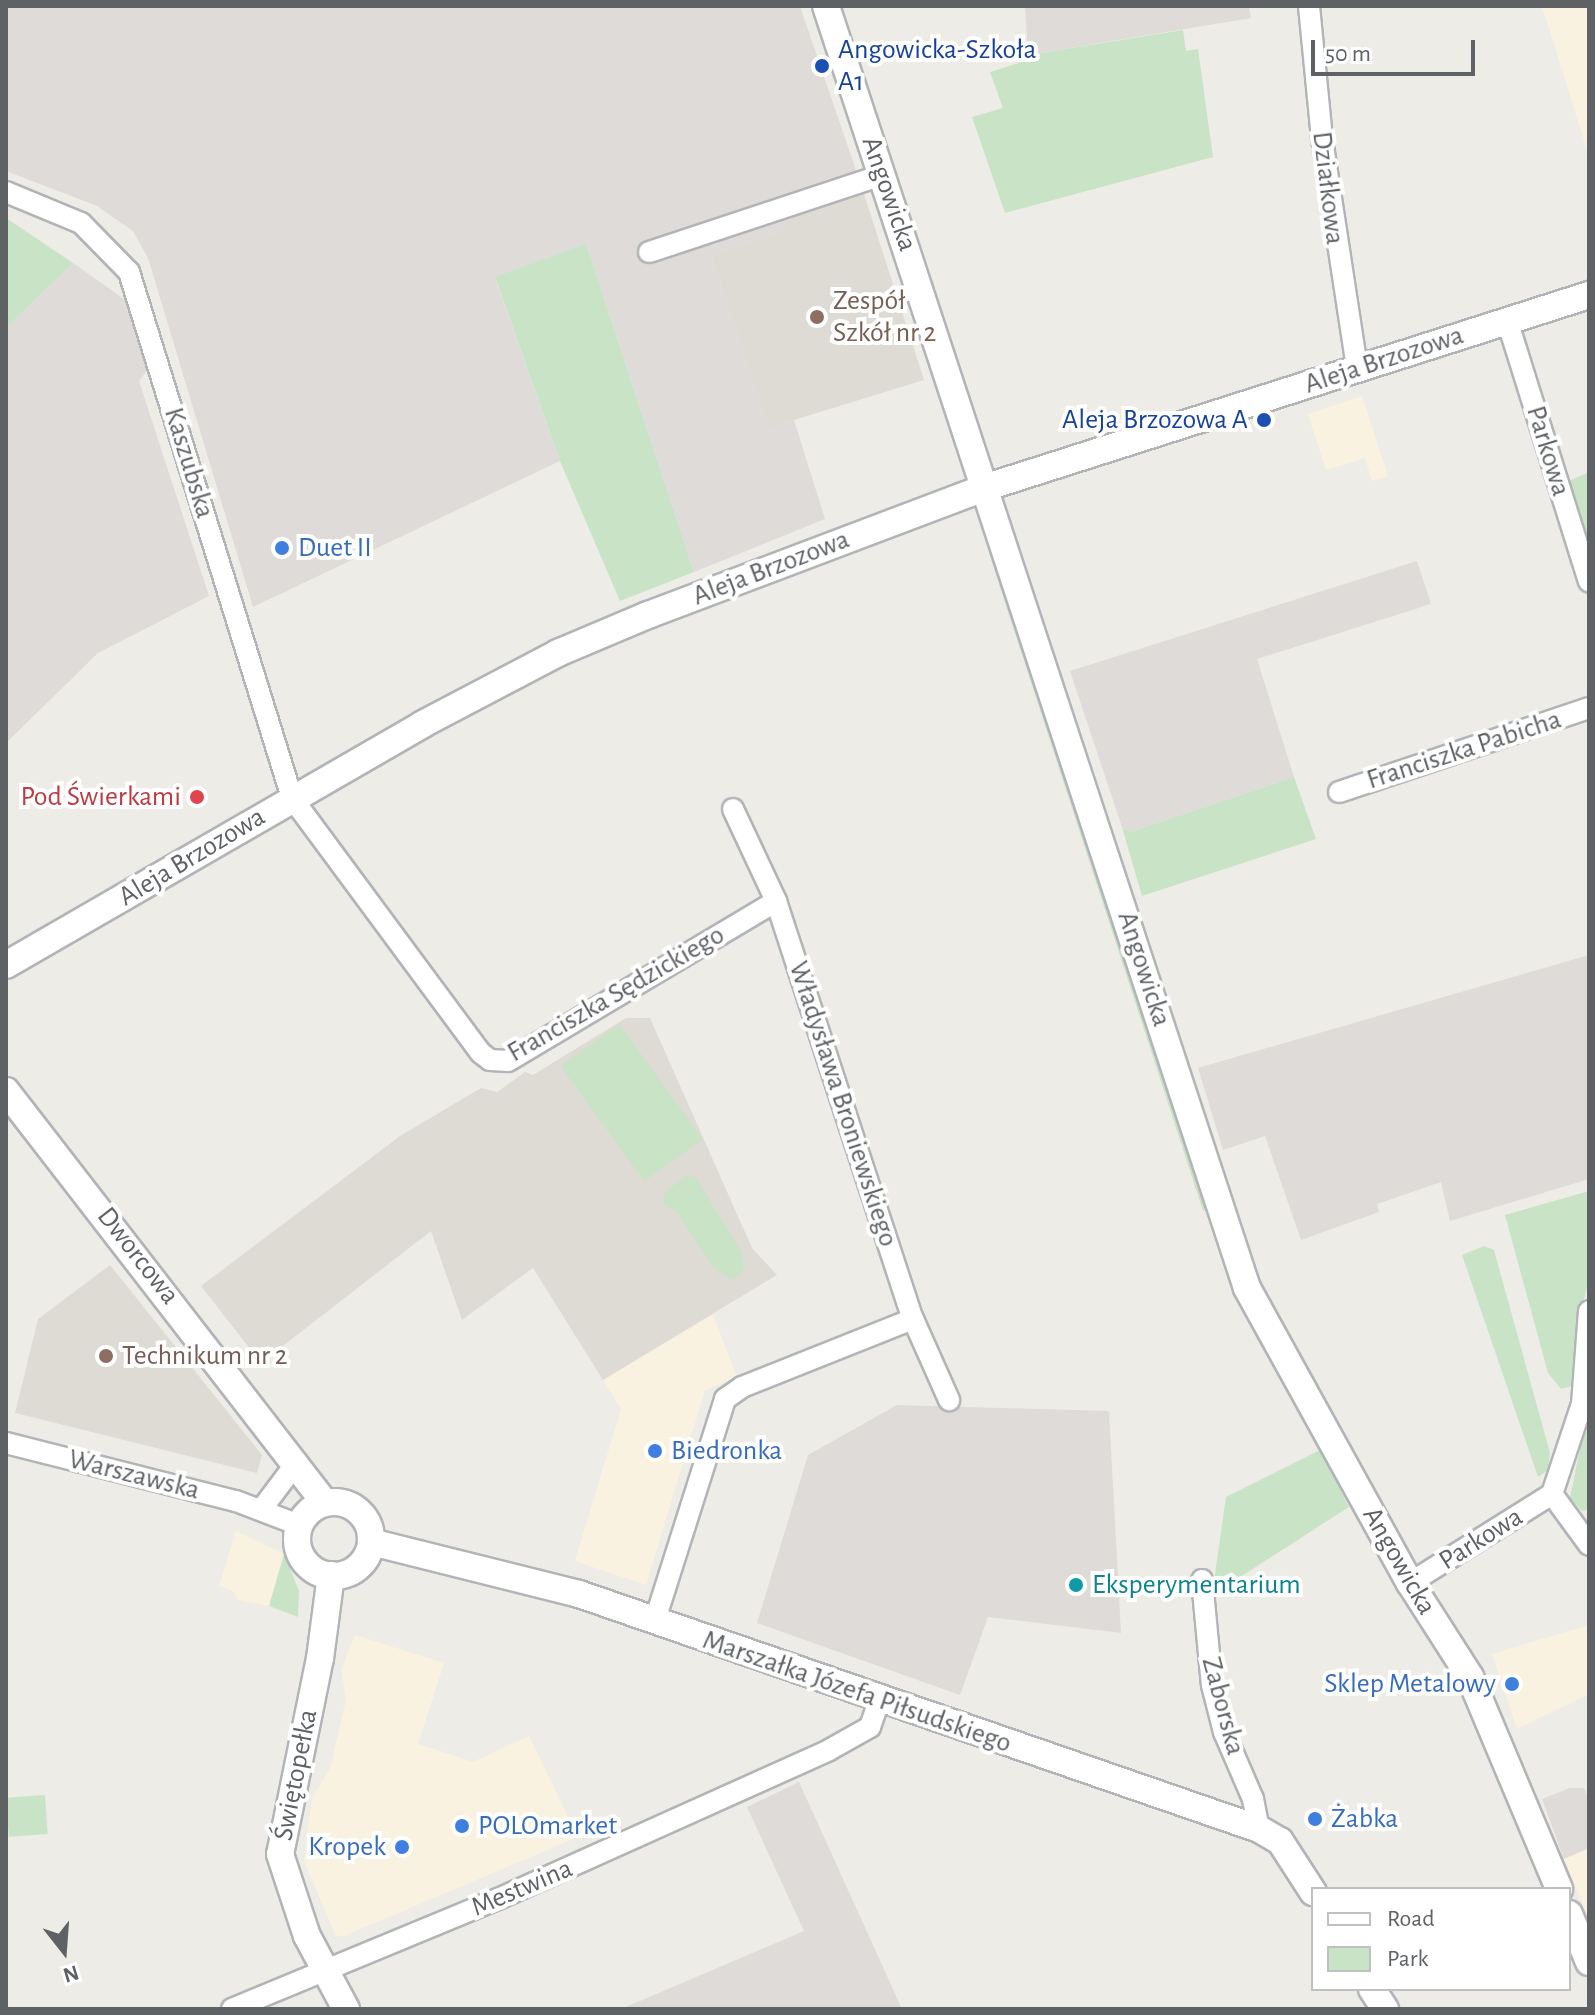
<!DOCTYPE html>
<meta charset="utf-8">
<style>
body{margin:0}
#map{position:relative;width:1595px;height:2015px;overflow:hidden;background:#eeece7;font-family:"Alegreya Sans",sans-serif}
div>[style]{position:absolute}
.commercial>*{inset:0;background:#faf2e0}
.industrial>*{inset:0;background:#dedbd9}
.education>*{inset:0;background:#dedbd5}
.green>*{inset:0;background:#c9e3c7;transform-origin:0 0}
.roads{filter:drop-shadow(2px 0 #b2b4b7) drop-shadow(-2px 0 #b2b4b7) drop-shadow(0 2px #b2b4b7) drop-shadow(0 -2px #b2b4b7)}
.minor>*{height:20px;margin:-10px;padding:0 10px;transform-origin:10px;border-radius:10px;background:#fff}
.tertiary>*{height:26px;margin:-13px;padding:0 13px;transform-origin:13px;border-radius:13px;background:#fff}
.tertiary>.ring{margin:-13px;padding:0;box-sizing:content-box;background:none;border:26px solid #fff;border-radius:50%}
.dots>*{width:22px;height:22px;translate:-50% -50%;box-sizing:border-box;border:4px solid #fff;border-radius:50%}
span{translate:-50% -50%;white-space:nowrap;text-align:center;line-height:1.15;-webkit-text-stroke:8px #fff;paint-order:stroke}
.transit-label{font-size:28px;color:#164399}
.left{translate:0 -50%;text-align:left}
.right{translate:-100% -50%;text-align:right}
.street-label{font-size:28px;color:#5e6265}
.education-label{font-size:28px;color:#785e54}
.shop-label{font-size:28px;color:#366cbe}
.health-label{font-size:28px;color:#be3a42}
.culture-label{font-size:28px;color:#0d838f}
.frame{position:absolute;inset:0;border:8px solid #5e6265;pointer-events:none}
.legend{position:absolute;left:1311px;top:1887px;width:260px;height:104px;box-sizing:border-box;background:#fff;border:2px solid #bfc0c1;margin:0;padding:10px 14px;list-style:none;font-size:24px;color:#5e6265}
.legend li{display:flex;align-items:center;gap:16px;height:40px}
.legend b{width:40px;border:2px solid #bfc0c1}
.north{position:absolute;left:24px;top:1911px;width:80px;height:80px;-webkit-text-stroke:6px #fff;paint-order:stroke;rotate:163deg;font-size:22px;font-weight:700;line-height:32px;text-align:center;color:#5e6265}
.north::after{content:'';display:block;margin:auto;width:28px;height:36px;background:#5e6265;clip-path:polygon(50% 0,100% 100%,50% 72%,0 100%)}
.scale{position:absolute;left:1311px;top:40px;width:164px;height:36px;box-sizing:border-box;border:4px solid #5e6265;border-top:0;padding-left:10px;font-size:24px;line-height:28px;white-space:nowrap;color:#5e6265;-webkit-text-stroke:6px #fff;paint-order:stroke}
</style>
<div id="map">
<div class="commercial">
<i style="clip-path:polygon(1542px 6px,1589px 6px,1589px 156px)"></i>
<i style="clip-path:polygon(1362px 396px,1388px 476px,1372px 481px,1365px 458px,1326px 470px,1308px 414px)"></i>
<i style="clip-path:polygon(713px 1315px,737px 1377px,705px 1390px,646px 1585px,575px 1561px,621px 1409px,603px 1380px)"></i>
<i style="clip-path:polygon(236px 1531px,284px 1554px,269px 1606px,238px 1600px,232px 1590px,219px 1586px)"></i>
<i style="clip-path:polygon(1589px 1625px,1589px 1694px,1517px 1729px,1492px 1654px)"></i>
<i style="clip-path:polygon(355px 1635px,444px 1663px,418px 1744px,473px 1762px,529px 1736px,578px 1837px,344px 1936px,336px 1936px,304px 1861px,312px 1798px,330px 1769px,346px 1700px,341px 1670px)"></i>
<i style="clip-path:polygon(1589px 1848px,1589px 1919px,1564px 1859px)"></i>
</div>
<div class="industrial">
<i style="clip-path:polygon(6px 6px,800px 6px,863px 191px,780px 232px,711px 255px,768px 427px,794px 420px,825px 519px,694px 572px,586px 244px,495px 278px,560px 461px,253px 607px,148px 258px,133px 231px,97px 206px,6px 171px)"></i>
<i style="clip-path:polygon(1025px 6px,1249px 6px,1251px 18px,1028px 55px)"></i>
<i style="clip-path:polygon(73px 263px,127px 301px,148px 369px,139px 381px,209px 596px,98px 653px,6px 743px,6px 328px)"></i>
<i style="clip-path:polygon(1417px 561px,1431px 604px,1257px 659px,1294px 777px,1130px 832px,1122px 827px,1070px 671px)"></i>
<i style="clip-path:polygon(1589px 955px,1589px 1179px,1450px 1221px,1441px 1182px,1377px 1204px,1379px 1212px,1301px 1240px,1265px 1136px,1223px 1150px,1198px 1068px)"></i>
<i style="clip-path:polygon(897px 1405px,1109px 1411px,1121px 1633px,988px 1617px,960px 1695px,757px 1623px,808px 1455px)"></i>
<i style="clip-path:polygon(799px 1782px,902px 2009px,621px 2009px,804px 1931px,747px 1807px)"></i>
<i style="clip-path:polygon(1570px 1788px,1584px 1788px,1589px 1800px,1589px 1848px,1564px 1859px,1542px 1799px)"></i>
</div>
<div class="education">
<i style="clip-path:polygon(863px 191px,924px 380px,768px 428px,711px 255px,780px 232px,796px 212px)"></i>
<i style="clip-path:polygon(626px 1018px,650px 1018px,752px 1248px,777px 1275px,603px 1380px,533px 1268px,462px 1320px,431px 1231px,261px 1363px,201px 1286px,400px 1136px,481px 1088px,497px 1092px,525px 1072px,533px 1075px)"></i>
<i style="clip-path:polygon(110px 1265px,262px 1455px,257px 1473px,15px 1413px,38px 1319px)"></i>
</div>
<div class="green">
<i style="clip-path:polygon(1183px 30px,1186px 51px,1198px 49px,1213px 157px,1005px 213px,972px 117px,1003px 108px,990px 72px,1028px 60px,1028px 55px)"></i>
<i style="clip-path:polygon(6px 218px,73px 263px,6px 328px)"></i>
<i style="clip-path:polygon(586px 244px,694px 572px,620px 601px,560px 461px,495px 277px)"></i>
<i style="clip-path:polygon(1589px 472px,1589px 545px,1569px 481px)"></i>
<i style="clip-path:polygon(993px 550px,1213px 1206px,1203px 1211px,989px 553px)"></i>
<i style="clip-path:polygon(1294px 777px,1316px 839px,1142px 896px,1122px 827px,1130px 832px)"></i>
<i style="left:619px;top:1024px;width:142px;height:72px;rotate:54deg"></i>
<i style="clip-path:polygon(688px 1175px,696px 1178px,742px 1253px,744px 1270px,736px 1277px,730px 1279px,714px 1268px,677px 1212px,662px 1202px,666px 1191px)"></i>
<i style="clip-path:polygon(1589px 1191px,1589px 1280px,1580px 1314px,1575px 1385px,1561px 1389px,1548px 1373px,1505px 1215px)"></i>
<i style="clip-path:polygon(1484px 1246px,1494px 1250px,1550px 1453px,1548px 1470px,1538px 1477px,1462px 1255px)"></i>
<i style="clip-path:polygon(1589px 1404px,1589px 1509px,1582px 1511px,1570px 1498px)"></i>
<i style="clip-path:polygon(1320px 1450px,1349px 1507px,1212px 1595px,1226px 1497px)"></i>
<i style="clip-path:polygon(284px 1554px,299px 1591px,298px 1617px,269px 1606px)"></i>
<i style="left:45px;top:1795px;width:39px;height:39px;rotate:86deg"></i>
</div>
<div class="roads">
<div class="minor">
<i style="left:1309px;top:6px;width:134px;rotate:84.4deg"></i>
<i style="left:1322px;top:139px;width:232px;rotate:81.3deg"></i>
<i style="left:6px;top:192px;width:81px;rotate:22.5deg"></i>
<i style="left:81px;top:223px;width:69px;rotate:45.6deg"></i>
<i style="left:129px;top:272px;width:551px;rotate:72.78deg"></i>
<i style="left:292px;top:798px;width:317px;rotate:53.5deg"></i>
<i style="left:481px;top:1053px;width:11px;rotate:38deg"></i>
<i style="left:490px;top:1060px;width:18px;rotate:3deg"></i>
<i style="left:508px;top:1061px;width:312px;rotate:-30.8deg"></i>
<i style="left:649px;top:252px;width:245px;rotate:-18.3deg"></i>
<i style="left:1507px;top:320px;width:274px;rotate:72.6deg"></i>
<i style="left:1339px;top:792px;width:264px;rotate:-18.6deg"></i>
<i style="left:733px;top:809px;width:102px;rotate:64.9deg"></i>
<i style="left:776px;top:901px;width:440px;rotate:71.9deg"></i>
<i style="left:913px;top:1319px;width:89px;rotate:66deg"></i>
<i style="left:6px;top:1443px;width:237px;rotate:14.2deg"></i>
<i style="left:236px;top:1501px;width:67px;rotate:20.9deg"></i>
<i style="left:1552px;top:1494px;width:63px;rotate:54deg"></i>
<i style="left:261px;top:1510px;width:60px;rotate:-53.1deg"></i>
<i style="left:1202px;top:1580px;width:105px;rotate:84.6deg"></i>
<i style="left:1212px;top:1685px;width:49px;rotate:75.7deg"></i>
<i style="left:1224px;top:1732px;width:73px;rotate:66.6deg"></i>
<i style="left:1253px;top:1799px;width:31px;rotate:79deg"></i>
<i style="left:1410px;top:1583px;width:168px;rotate:-32.1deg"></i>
<i style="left:1552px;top:1494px;width:95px;rotate:-71.6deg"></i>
<i style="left:1582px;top:1404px;width:93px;rotate:-85.7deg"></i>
<i style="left:655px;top:1620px;width:232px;rotate:-72.4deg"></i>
<i style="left:725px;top:1399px;width:21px;rotate:-35deg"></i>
<i style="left:742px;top:1387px;width:184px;rotate:-21.7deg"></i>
<i style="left:232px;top:2009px;width:288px;rotate:-22.5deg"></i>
<i style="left:498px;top:1899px;width:363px;rotate:-24.2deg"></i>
<i style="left:829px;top:1750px;width:47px;rotate:-29.3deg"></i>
<i style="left:870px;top:1727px;width:28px;rotate:-71deg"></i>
</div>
<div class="tertiary">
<i style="left:826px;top:6px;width:1349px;rotate:71.82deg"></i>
<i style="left:1247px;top:1288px;width:337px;rotate:61.1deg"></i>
<i style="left:1410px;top:1583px;width:112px;rotate:57.4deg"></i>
<i style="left:1470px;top:1677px;width:230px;rotate:67.2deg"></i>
<i style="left:6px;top:965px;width:482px;rotate:-30deg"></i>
<i style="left:423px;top:724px;width:153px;rotate:-27.7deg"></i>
<i style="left:558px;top:653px;width:98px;rotate:-22.9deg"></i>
<i style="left:648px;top:615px;width:362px;rotate:-20.7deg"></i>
<i style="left:987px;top:487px;width:632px;rotate:-17.69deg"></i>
<i style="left:6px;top:1091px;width:521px;rotate:52.25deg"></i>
<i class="ring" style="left:297px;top:1502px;width:48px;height:48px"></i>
<i style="left:371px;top:1542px;width:214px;rotate:14deg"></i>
<i style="left:579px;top:1594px;width:719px;rotate:19.06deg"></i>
<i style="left:1259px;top:1829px;width:24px;rotate:30deg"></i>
<i style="left:1280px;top:1841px;width:61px;rotate:57.1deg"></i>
<i style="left:331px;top:1575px;width:84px;rotate:97.5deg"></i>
<i style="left:320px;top:1658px;width:200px;rotate:101.5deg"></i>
<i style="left:280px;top:1854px;width:86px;rotate:71.8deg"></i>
<i style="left:307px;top:1936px;width:83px;rotate:61.9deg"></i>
<i style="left:1569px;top:1914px;width:52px;rotate:67.4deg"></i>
<i style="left:1372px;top:1989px;width:24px;rotate:57deg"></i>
</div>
</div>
<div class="dots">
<i style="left:822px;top:66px;background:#1a4fb4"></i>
<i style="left:817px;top:317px;background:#8d6e63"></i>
<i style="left:1264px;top:420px;background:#1a4fb4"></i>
<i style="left:282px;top:548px;background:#3f7fe0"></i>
<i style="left:197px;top:797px;background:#e0444e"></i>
<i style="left:106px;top:1356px;background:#8d6e63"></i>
<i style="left:655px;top:1451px;background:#3f7fe0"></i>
<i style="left:1076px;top:1585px;background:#0f9aa8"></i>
<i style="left:1512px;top:1684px;background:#3f7fe0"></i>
<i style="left:1315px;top:1819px;background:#3f7fe0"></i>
<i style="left:462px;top:1826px;background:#3f7fe0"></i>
<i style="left:402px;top:1847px;background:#3f7fe0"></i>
</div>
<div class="transit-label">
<span class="left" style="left:838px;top:66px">Angowicka-Szkoła<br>A1</span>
<span class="right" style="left:1248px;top:420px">Aleja Brzozowa A</span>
</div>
<div class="street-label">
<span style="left:1328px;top:188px;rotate:83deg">Działkowa</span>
<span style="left:889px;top:194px;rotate:71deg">Angowicka</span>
<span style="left:1384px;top:360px;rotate:-18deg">Aleja Brzozowa</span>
<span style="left:1548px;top:451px;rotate:73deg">Parkowa</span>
<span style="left:189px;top:463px;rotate:73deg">Kaszubska</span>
<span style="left:771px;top:568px;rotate:-21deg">Aleja Brzozowa</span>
<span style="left:1464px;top:750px;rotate:-18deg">Franciszka Pabicha</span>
<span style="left:192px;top:857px;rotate:-31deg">Aleja Brzozowa</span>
<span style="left:1144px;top:969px;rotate:72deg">Angowicka</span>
<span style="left:616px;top:994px;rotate:-30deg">Franciszka Sędzickiego</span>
<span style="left:843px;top:1104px;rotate:72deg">Władysława Broniewskiego</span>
<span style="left:138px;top:1256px;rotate:52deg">Dworcowa</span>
<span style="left:134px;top:1475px;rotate:14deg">Warszawska</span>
<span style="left:1481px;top:1539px;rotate:-32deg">Parkowa</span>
<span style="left:1399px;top:1561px;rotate:60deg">Angowicka</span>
<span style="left:857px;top:1692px;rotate:19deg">Marszałka Józefa Piłsudskiego</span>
<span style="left:1223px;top:1706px;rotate:75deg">Zaborska</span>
<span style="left:296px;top:1775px;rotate:-79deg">Świętopełka</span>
<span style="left:522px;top:1888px;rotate:-23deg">Mestwina</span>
</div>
<div class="education-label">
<span class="left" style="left:833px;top:317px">Zespół<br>Szkół nr 2</span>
<span class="left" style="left:122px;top:1356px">Technikum nr 2</span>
</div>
<div class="shop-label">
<span class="left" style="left:298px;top:548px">Duet II</span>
<span class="left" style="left:671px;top:1451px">Biedronka</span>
<span class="right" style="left:1496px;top:1684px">Sklep Metalowy</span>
<span class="left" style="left:1331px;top:1819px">Żabka</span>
<span class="left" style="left:478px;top:1826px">POLOmarket</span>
<span class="right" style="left:386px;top:1847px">Kropek</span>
</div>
<div class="health-label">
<span class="right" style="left:181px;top:797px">Pod Świerkami</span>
</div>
<div class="culture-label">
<span class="left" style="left:1092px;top:1585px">Eksperymentarium</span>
</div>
<div class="frame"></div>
<ul class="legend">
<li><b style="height:10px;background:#fff"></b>Road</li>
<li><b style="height:22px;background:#c9e3c7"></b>Park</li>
</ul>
<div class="north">N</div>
<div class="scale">50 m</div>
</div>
